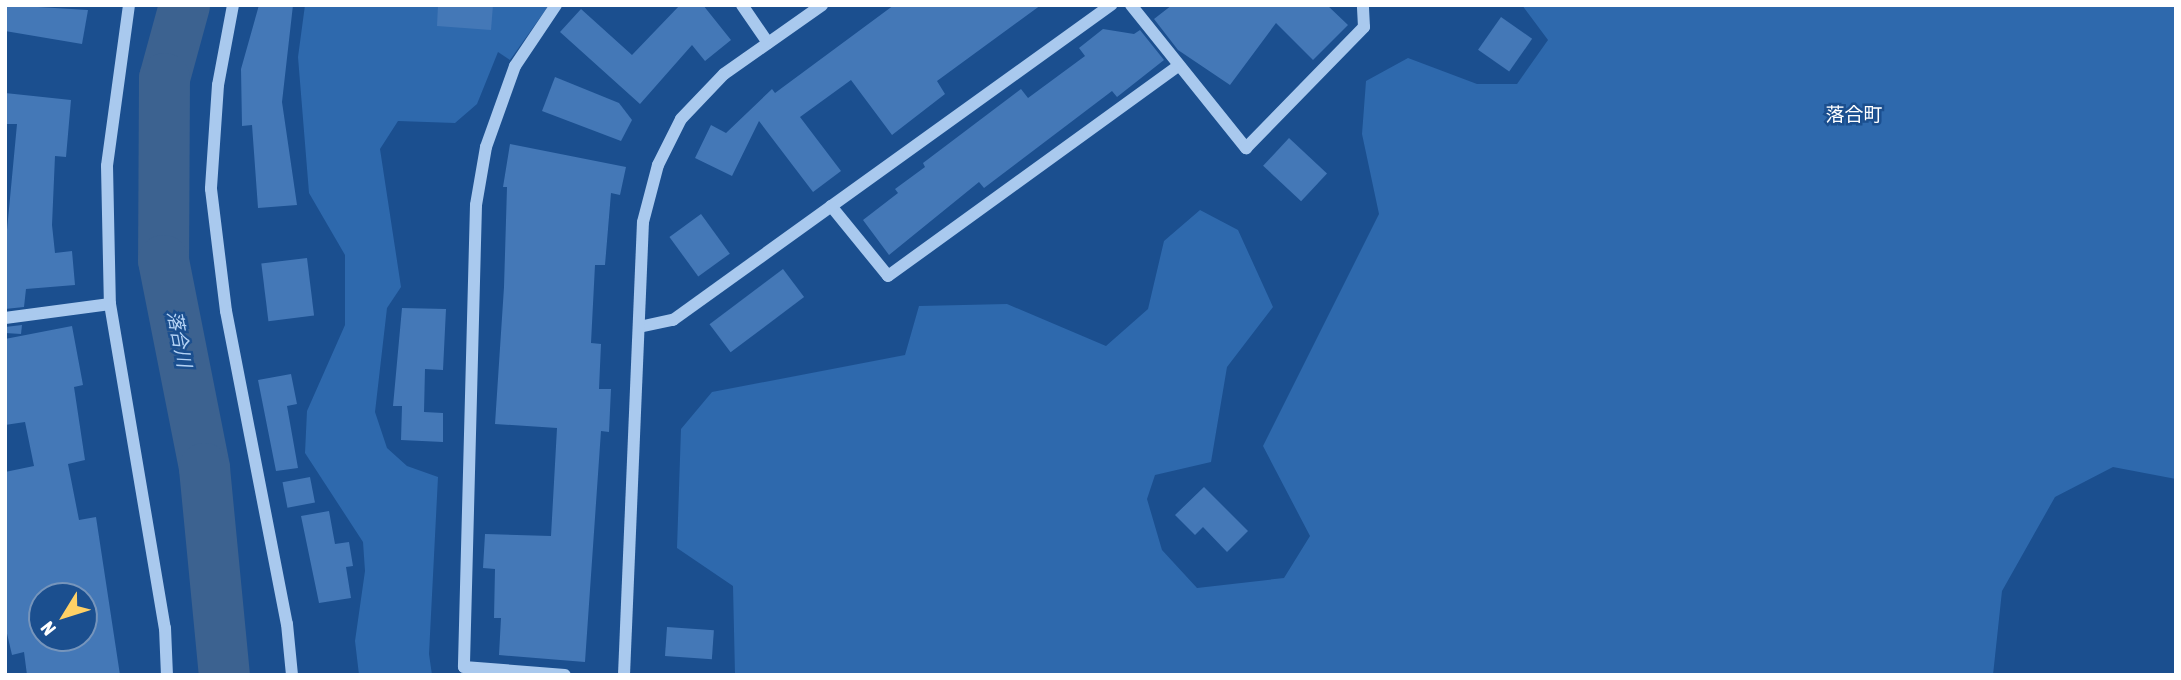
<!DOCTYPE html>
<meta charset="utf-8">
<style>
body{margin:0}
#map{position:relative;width:2181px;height:680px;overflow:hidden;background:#1b4f8f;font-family:"Asap Condensed","Noto Sans JP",sans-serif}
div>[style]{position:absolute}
.green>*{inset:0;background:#2e69ad}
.river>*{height:51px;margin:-25.5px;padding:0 25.5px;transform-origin:25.5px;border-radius:25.5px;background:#3c6290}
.building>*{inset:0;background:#4478b7;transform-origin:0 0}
.minor>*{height:12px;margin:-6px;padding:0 6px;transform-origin:6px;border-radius:6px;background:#a9c9ee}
span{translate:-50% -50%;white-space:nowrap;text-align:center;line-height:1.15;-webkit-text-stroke:5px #1b4f8f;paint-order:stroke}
.neighbourhood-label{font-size:19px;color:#fff}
.water-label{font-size:19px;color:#b5d3f5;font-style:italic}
.frame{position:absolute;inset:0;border:7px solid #fff;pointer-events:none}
.north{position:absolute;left:28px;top:582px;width:70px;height:70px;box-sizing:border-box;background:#1b4f8f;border:2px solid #7695bc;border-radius:50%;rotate:232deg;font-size:19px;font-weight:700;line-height:28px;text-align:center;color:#fff}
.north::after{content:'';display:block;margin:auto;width:24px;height:32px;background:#ffd166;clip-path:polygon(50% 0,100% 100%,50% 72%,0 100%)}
</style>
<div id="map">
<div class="green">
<i style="clip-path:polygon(305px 5px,549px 5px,510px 60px,498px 52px,477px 104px,455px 123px,398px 121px,380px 149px,401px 287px,387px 308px,375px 412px,387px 448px,407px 466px,438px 477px,429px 654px,432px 675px,359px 675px,355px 641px,365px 571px,363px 542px,305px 453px,307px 411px,345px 325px,345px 255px,309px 193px,298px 57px)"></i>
<i style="clip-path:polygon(1522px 5px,2176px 5px,2176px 479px,2113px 467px,2055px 497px,2002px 591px,1993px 675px,735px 675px,733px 586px,677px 548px,681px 429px,712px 392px,905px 355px,919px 306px,1007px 304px,1106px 346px,1148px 309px,1164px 241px,1200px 210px,1238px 230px,1273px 307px,1227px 367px,1211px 462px,1155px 475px,1147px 499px,1162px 550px,1197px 588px,1284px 578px,1310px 536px,1263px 446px,1379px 214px,1362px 134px,1366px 81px,1408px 58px,1477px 84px,1517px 84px,1548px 40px)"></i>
</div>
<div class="river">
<i style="left:184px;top:5px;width:76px;rotate:105.3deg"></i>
<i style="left:164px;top:78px;width:182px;rotate:90.3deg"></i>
<i style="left:163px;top:260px;width:212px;rotate:78.8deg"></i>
<i style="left:204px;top:468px;width:208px;rotate:84.5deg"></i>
</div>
<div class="building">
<i style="clip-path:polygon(5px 5px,88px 10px,82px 44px,5px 31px)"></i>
<i style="clip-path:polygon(259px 5px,293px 5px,282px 102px,297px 205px,258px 208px,252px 125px,242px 126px,241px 69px)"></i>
<i style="clip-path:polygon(438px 5px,493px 5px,491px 30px,437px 26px)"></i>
<i style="clip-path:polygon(680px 5px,703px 5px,731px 40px,705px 61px,692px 45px,640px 104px,560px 32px,581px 9px,632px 55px)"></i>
<i style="clip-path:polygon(894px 5px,1041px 5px,937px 81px,945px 94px,892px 135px,851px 80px,800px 117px,841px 171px,813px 192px,759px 121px,732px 176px,695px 158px,711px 125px,726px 133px,772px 89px,775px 93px)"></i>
<i style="clip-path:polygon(1172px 5px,1327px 5px,1348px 25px,1313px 60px,1276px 23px,1230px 85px,1178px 50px,1154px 19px)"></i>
<i style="left:1501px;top:17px;width:38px;height:40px;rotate:35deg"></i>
<i style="clip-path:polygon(1103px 29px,1134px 34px,1140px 30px,1164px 60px,1117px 97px,1112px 91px,984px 188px,979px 182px,889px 255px,863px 220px,898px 193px,895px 189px,925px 167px,923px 163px,1021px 89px,1028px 98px,1085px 56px,1079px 48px)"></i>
<i style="clip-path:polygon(555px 77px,619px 103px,632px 120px,621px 141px,542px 111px)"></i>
<i style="clip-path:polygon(5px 93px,71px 100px,66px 157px,55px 156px,52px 225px,55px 253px,72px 251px,75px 285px,26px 289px,24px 307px,5px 309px,5px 251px,17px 124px,5px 124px)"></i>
<i style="left:1289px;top:138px;width:52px;height:38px;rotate:43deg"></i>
<i style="clip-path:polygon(510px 144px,626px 167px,620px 195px,611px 193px,605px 265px,595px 265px,591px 343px,601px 344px,599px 389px,611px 389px,609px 432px,601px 431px,585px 662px,499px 655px,501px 618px,494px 618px,495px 569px,483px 568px,485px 534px,551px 536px,557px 428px,495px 424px,504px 287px,507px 187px,503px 187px)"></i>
<i style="left:701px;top:214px;width:49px;height:39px;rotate:54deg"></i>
<i style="left:307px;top:258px;width:58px;height:46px;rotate:83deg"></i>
<i style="left:783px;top:269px;width:35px;height:92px;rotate:53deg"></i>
<i style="clip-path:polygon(402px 308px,446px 309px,443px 370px,425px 369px,424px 412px,443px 413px,443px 442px,401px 440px,402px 406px,393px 406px)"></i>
<i style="clip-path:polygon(22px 325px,21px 334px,5px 333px,5px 327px)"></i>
<i style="clip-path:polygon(evenodd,72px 326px,83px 385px,74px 387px,85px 460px,68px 464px,79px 520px,96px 517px,120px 675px,27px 675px,24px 652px,12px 655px,5px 625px,5px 472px,34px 466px,25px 422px,5px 425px,5px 339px,72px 326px,42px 596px,84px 596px,84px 638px,42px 638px,42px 596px)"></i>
<i style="clip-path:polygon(291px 374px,297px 404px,287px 406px,298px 468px,276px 471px,258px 380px)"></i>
<i style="left:310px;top:477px;width:26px;height:28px;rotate:79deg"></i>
<i style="clip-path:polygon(1204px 487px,1248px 531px,1227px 552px,1203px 527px,1195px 535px,1175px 515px)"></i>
<i style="clip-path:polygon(329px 511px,335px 544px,349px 542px,353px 566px,346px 567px,351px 598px,319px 603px,301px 516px)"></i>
<i style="left:667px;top:627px;width:47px;height:29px;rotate:4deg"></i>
</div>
<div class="minor">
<i style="left:129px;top:5px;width:162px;rotate:97.8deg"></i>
<i style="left:107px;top:166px;width:138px;rotate:88.8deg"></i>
<i style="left:110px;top:304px;width:329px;rotate:80.4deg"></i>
<i style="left:165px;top:628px;width:47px;rotate:87.6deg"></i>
<i style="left:233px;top:5px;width:81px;rotate:100.6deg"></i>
<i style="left:218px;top:85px;width:104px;rotate:93.9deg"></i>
<i style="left:211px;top:189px;width:123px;rotate:83deg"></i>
<i style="left:226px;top:311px;width:319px;rotate:79deg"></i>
<i style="left:287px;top:624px;width:51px;rotate:84.4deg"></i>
<i style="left:556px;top:5px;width:73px;rotate:123.9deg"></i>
<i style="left:515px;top:66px;width:86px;rotate:109.7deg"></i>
<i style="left:486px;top:147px;width:59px;rotate:99.8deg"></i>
<i style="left:476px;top:205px;width:462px;rotate:91.5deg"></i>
<i style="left:464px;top:667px;width:101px;rotate:4.5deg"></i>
<i style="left:742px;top:5px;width:46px;rotate:55.6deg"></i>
<i style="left:1131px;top:5px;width:184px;rotate:51.2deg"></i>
<i style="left:1246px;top:148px;width:169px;rotate:-45.7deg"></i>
<i style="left:1364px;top:27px;width:22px;rotate:-93deg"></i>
<i style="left:831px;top:206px;width:90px;rotate:50.8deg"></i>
<i style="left:888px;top:276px;width:359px;rotate:-35.9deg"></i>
<i style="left:5px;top:318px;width:106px;rotate:-7.6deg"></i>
<i style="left:639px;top:327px;width:35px;rotate:-12deg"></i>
<i style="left:673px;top:320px;width:540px;rotate:-35.72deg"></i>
<i style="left:624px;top:675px;width:453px;rotate:-87.6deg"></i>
<i style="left:643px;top:222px;width:59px;rotate:-75.3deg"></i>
<i style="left:658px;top:165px;width:51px;rotate:-63.4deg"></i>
<i style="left:681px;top:119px;width:62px;rotate:-46.3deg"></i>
<i style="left:724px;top:74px;width:120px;rotate:-35.1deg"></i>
</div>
<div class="neighbourhood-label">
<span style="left:1854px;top:115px">落合町</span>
</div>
<div class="water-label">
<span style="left:179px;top:339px;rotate:79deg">落合川</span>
</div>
<div class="frame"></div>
<div class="north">N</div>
</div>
